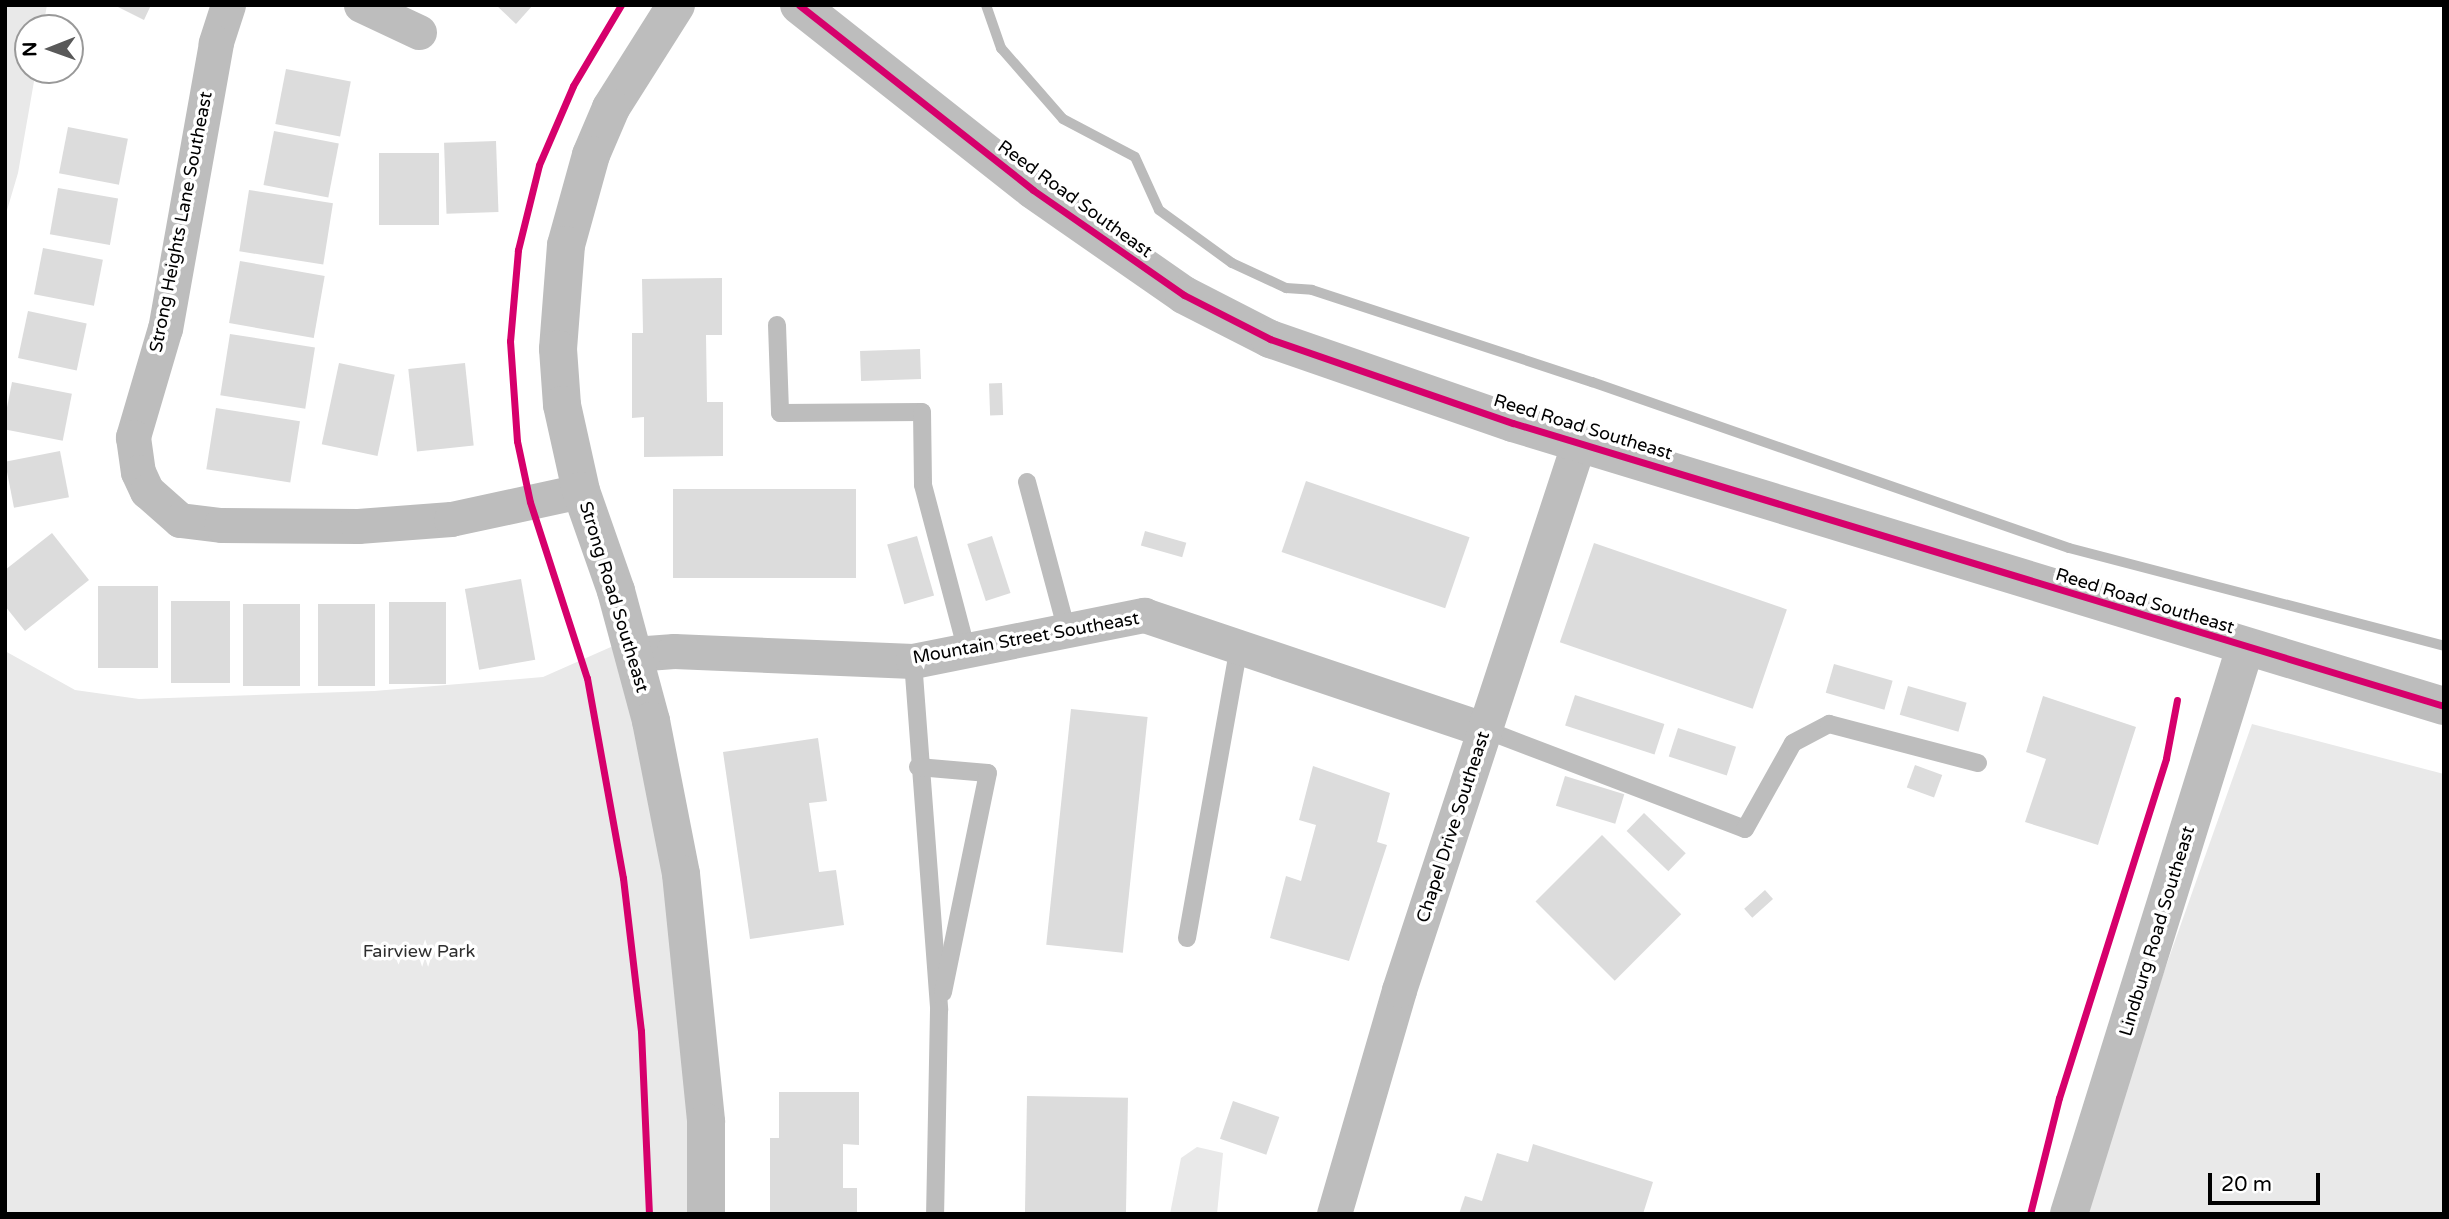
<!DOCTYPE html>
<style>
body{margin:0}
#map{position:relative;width:2449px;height:1219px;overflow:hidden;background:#fff;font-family:"Varela Round",sans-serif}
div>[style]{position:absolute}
.green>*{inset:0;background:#e9e9e9}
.stream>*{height:10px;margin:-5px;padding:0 5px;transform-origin:5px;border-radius:5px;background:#bbb}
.building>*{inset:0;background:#dcdcdc;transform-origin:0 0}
.service>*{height:18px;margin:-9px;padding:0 9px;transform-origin:9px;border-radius:9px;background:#bdbdbd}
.minor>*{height:35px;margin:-17.5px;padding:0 17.5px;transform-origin:17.5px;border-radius:17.5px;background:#bdbdbd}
.tertiary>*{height:38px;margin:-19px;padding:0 19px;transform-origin:19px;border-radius:19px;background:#bdbdbd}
.cycleway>*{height:7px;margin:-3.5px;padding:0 3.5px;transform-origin:3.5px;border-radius:3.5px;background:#d6006c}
span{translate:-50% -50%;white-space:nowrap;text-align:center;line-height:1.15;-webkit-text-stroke:7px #fff;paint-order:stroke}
.street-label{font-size:18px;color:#000}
.park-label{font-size:18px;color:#2e2e2e}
.frame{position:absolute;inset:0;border:7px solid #000;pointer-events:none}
.north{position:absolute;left:14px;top:14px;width:70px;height:70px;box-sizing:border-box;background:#fff;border:2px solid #999;border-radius:50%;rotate:269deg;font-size:19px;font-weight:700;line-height:28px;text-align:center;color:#000}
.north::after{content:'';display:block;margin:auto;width:24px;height:32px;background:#595959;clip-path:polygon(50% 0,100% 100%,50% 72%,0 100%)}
.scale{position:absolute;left:2208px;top:1173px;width:112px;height:32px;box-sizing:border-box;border:4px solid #000;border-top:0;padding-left:9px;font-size:21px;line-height:24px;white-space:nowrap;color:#000;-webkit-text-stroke:5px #fff;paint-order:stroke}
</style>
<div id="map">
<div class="green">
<i style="clip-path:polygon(5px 5px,47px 5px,43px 28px,28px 28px,28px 70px,36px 70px,18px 173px,5px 217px)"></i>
<i style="clip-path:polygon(629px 639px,651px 721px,706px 1214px,5px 1214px,5px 651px,75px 690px,139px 699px,374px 691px,543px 677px)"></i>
<i style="clip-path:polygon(2252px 724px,2444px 774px,2444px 1214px,2078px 1214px)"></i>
<i style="clip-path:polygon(1197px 1147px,1223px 1153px,1217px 1214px,1170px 1214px,1181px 1158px)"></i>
</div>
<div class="stream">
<i style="left:986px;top:5px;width:46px;rotate:70.8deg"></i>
<i style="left:1001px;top:48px;width:94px;rotate:48.9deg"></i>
<i style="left:1063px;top:119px;width:81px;rotate:27.8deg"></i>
<i style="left:1135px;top:157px;width:58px;rotate:65.6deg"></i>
<i style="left:1159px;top:210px;width:90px;rotate:36deg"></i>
<i style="left:1232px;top:263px;width:60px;rotate:24.8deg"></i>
<i style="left:1286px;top:288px;width:26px;rotate:4deg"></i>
<i style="left:1312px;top:290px;width:295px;rotate:18.2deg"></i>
<i style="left:1592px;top:382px;width:505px;rotate:19.19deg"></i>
<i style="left:2069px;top:548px;width:388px;rotate:14.6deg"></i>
</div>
<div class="building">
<i style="clip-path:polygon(114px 5px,151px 5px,144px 20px)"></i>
<i style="clip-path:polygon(496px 5px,533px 5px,516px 24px)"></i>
<i style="left:286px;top:69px;width:66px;height:56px;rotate:11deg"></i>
<i style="left:68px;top:127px;width:61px;height:47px;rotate:11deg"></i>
<i style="left:274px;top:131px;width:66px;height:55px;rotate:11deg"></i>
<i style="left:496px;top:141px;width:71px;height:52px;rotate:88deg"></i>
<i style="left:379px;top:153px;width:60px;height:72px"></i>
<i style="left:58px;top:188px;width:61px;height:47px;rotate:10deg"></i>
<i style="left:249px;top:190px;width:85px;height:62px;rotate:9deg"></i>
<i style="left:43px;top:248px;width:61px;height:47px;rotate:11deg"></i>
<i style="left:240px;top:261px;width:86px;height:63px;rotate:10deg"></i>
<i style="clip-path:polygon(722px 278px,722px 335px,706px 335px,707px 402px,723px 402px,723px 456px,644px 457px,644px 417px,632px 418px,632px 333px,643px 333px,642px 279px)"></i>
<i style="left:28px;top:311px;width:60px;height:48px;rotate:12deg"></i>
<i style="left:230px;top:334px;width:86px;height:62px;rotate:9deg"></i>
<i style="left:920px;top:349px;width:30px;height:60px;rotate:88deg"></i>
<i style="left:339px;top:363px;width:57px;height:83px;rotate:12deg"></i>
<i style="left:465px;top:363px;width:83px;height:57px;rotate:84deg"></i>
<i style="left:12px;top:382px;width:61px;height:48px;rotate:11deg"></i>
<i style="left:1002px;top:383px;width:32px;height:13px;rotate:88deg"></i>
<i style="left:216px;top:408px;width:85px;height:62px;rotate:9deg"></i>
<i style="left:60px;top:451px;width:47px;height:56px;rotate:79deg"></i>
<i style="left:1306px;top:481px;width:173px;height:75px;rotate:19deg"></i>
<i style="left:673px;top:489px;width:183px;height:89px"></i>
<i style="left:1145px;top:531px;width:43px;height:15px;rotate:16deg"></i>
<i style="clip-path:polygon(52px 533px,89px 580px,25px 631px,5px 606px,5px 570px)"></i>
<i style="left:917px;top:536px;width:62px;height:31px;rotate:74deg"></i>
<i style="left:992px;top:536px;width:60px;height:26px;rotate:72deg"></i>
<i style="left:1594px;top:543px;width:204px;height:105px;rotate:19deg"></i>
<i style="left:521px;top:579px;width:82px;height:57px;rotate:80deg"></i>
<i style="left:98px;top:586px;width:60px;height:82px"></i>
<i style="left:171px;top:601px;width:59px;height:82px"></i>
<i style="left:389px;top:602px;width:57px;height:82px"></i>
<i style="left:243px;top:604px;width:57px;height:82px"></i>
<i style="left:318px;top:604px;width:57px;height:82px"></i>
<i style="left:1834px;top:664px;width:61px;height:30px;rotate:16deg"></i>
<i style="left:1908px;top:686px;width:61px;height:30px;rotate:16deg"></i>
<i style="left:1575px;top:695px;width:94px;height:32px;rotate:18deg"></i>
<i style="clip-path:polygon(2043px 696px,2136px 727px,2098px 845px,2025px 822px,2046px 759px,2026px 752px)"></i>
<i style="left:1071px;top:709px;width:77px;height:237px;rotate:6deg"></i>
<i style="left:1678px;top:728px;width:61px;height:30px;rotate:18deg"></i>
<i style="clip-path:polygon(818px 738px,827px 801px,809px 803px,819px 872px,836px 870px,844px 925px,750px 939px,723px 752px)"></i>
<i style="left:1915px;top:765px;width:29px;height:24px;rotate:20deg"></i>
<i style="clip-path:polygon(1313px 766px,1390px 793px,1377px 842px,1387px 845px,1349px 961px,1270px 938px,1286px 876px,1301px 881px,1316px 825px,1299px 820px)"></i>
<i style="left:1565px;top:776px;width:62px;height:31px;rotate:17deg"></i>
<i style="left:1644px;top:813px;width:58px;height:25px;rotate:44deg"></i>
<i style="left:1602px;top:835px;width:112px;height:94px;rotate:45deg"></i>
<i style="left:1765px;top:890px;width:12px;height:28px;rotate:48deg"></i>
<i style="clip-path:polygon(779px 1092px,859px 1092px,859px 1145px,843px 1144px,843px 1188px,857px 1188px,857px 1214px,770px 1214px,770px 1138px,779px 1138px)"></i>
<i style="left:1027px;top:1096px;width:101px;height:118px;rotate:1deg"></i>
<i style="left:1233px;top:1101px;width:49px;height:40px;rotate:19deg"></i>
<i style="clip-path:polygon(1533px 1144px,1653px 1182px,1643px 1214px,1459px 1214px,1465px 1196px,1482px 1201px,1497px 1153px,1528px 1162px)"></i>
</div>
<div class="service">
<i style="left:777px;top:325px;width:88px;rotate:88deg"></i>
<i style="left:780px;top:413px;width:142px;rotate:-0.4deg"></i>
<i style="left:922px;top:412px;width:73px;rotate:89.2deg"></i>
<i style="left:923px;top:485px;width:172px;rotate:75.2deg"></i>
<i style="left:1027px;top:482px;width:154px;rotate:75deg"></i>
<i style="left:913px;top:661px;width:350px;rotate:85.7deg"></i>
<i style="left:939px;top:1010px;width:204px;rotate:91.1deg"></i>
<i style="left:1486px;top:730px;width:277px;rotate:20.9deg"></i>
<i style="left:1745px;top:829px;width:98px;rotate:-60.8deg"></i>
<i style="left:1793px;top:743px;width:41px;rotate:-27.8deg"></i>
<i style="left:1829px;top:724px;width:154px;rotate:14.7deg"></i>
<i style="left:918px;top:767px;width:70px;rotate:4.9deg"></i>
<i style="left:988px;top:773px;width:224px;rotate:101.6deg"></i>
<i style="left:1187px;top:938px;width:296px;rotate:-79.9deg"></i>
</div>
<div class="minor">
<i style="left:228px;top:5px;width:40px;rotate:108deg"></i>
<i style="left:216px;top:43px;width:290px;rotate:100.1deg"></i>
<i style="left:165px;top:328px;width:114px;rotate:106.4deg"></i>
<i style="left:133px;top:437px;width:35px;rotate:82deg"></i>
<i style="left:138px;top:472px;width:21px;rotate:65deg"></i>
<i style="left:147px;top:491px;width:44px;rotate:41.3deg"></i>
<i style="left:180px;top:520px;width:41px;rotate:7deg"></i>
<i style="left:221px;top:525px;width:137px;rotate:0.4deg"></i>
<i style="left:358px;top:526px;width:93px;rotate:-4.3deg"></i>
<i style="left:451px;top:519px;width:133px;rotate:-12.2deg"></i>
<i style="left:361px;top:5px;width:64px;rotate:25deg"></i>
<i style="left:633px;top:654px;width:41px;rotate:-4.2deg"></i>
<i style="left:674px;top:651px;width:239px;rotate:2.4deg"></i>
<i style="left:913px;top:661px;width:236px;rotate:-11.3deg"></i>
<i style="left:1144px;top:615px;width:361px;rotate:18.6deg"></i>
<i style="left:1334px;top:1214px;width:233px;rotate:-73.8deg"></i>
<i style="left:1399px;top:990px;width:577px;rotate:-71.82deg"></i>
</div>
<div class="tertiary">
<i style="left:676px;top:5px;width:122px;rotate:122.3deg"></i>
<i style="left:611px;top:108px;width:51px;rotate:113.1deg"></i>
<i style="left:591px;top:155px;width:93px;rotate:105.5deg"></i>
<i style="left:566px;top:245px;width:104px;rotate:94.4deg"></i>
<i style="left:558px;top:349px;width:56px;rotate:85.9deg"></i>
<i style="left:562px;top:405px;width:88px;rotate:77.5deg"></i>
<i style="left:581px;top:491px;width:106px;rotate:70.7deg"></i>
<i style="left:616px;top:591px;width:135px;rotate:74.9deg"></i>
<i style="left:651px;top:721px;width:156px;rotate:78.9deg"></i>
<i style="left:681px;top:874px;width:249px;rotate:84.2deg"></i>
<i style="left:706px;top:1122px;width:92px;rotate:90deg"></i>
<i style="left:799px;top:5px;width:298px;rotate:38.3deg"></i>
<i style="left:1033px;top:190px;width:184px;rotate:34.8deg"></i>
<i style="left:1184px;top:295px;width:97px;rotate:27.1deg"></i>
<i style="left:1270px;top:339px;width:257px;rotate:19.1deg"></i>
<i style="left:1513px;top:423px;width:973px;rotate:16.91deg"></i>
<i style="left:2069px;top:1214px;width:593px;rotate:-72.73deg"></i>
</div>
<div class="cycleway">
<i style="left:621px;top:5px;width:94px;rotate:120.7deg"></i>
<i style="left:573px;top:86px;width:86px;rotate:113.3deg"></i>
<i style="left:539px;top:165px;width:88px;rotate:103.9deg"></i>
<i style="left:518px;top:250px;width:91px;rotate:95deg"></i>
<i style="left:510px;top:341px;width:100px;rotate:86deg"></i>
<i style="left:517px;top:441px;width:62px;rotate:78deg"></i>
<i style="left:530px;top:502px;width:185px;rotate:72.1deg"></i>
<i style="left:587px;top:678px;width:203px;rotate:79.8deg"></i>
<i style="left:623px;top:878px;width:154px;rotate:83.3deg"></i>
<i style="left:641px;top:1031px;width:183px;rotate:87.5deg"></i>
<i style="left:799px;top:5px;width:298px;rotate:38.3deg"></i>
<i style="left:1033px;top:190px;width:184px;rotate:34.8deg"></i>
<i style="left:1184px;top:295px;width:97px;rotate:27.1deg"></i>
<i style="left:1270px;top:339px;width:257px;rotate:19.1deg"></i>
<i style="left:1513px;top:423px;width:973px;rotate:16.91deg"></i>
<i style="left:2030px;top:1214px;width:120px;rotate:-76deg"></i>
<i style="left:2059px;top:1098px;width:356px;rotate:-72.5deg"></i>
<i style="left:2166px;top:758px;width:59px;rotate:-79.3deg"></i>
</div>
<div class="street-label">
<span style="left:1075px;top:199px;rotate:36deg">Reed Road Southeast</span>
<span style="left:181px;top:222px;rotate:-79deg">Strong Heights Lane Southeast</span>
<span style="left:1583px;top:427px;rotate:17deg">Reed Road Southeast</span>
<span style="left:614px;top:597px;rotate:73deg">Strong Road Southeast</span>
<span style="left:2145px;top:601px;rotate:17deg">Reed Road Southeast</span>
<span style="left:1026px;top:638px;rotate:-10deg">Mountain Street Southeast</span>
<span style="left:1453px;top:827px;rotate:-72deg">Chapel Drive Southeast</span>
<span style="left:2157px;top:931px;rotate:-73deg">Lindburg Road Southeast</span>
</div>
<div class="park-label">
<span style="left:419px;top:951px">Fairview Park</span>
</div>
<div class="frame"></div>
<div class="north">N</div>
<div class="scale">20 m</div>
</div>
